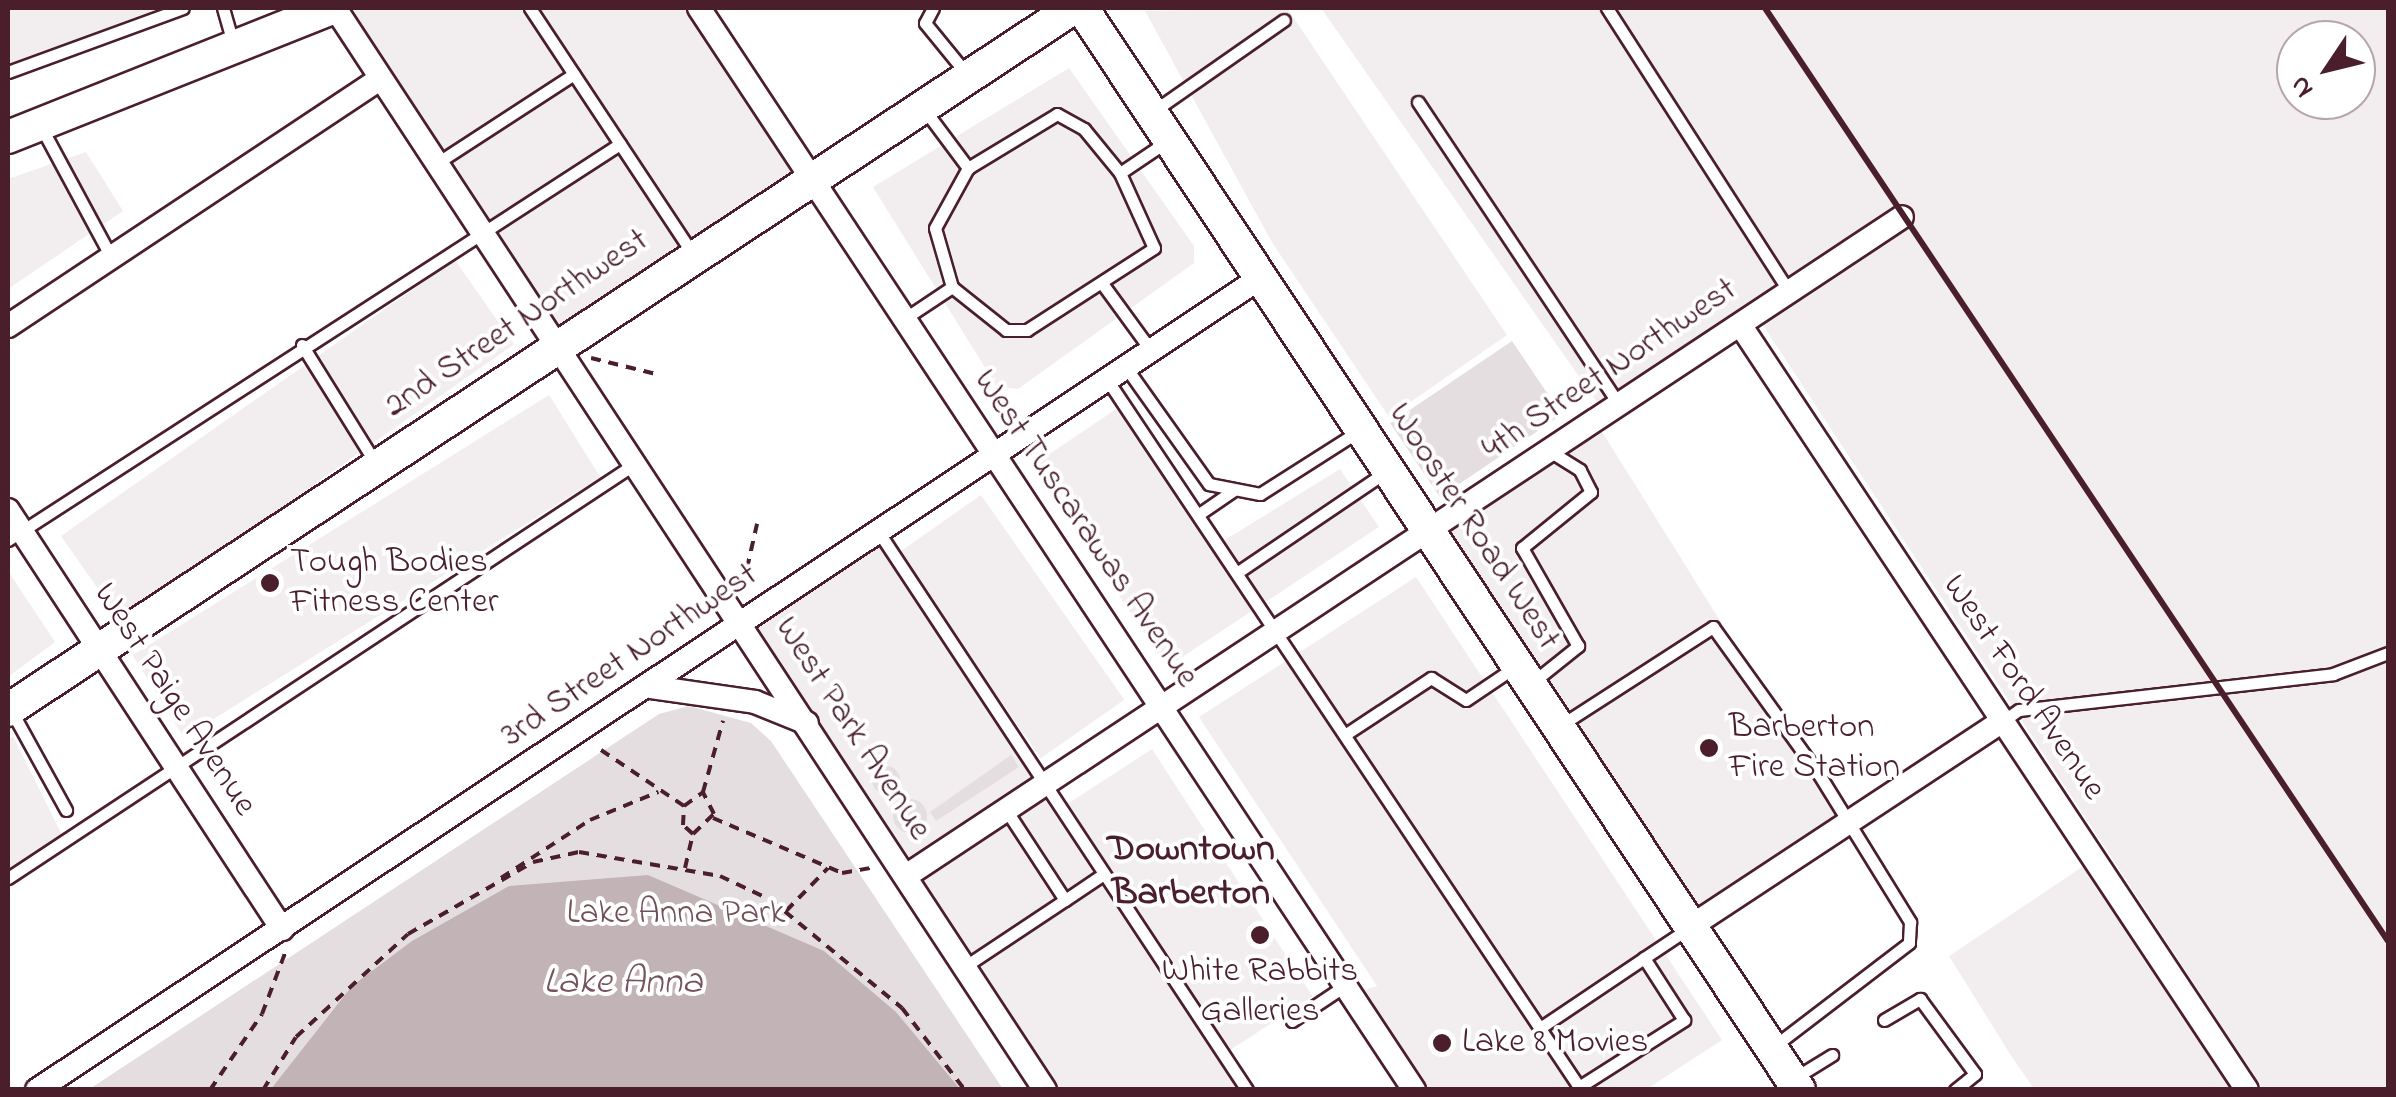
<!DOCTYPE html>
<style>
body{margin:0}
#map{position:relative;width:2396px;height:1097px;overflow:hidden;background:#fff;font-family:"Indie Flower",sans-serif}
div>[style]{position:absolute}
.built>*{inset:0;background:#f2eeef;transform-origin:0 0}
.green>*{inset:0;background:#e5dee0;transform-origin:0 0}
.round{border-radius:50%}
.water>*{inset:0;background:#c1b3b6}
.path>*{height:4px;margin-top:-2px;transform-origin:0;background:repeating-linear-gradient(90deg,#4a1f2b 0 10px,transparent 0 18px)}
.roads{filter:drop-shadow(2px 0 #4a1f2b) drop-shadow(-2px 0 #4a1f2b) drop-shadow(0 2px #4a1f2b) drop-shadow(0 -2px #4a1f2b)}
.lane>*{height:11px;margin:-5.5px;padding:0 5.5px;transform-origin:5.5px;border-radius:5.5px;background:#fff}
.street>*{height:22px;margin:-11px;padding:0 11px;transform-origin:11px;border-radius:11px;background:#fff}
.secondary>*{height:32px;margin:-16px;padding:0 16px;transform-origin:16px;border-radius:16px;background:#fff}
.rail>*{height:6px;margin:-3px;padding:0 3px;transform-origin:3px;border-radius:3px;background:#4a1f2b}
.dots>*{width:28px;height:28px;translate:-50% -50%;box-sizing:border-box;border:5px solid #fff;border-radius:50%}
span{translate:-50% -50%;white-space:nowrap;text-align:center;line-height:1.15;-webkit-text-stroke:8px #fff;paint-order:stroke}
.street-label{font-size:35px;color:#4a1f2b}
.poi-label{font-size:35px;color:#4a1f2b}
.left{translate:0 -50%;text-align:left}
.park-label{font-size:35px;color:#714f58}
.neighbourhood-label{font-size:38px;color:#4a1f2b;font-weight:700}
.water-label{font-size:38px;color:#74535c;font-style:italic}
.frame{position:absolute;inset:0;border:10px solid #4a1f2b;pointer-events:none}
.north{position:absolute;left:2276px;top:20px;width:100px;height:100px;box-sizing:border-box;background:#fff;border:2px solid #b7a5aa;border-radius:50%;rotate:235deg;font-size:28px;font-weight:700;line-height:40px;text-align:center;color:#4a1f2b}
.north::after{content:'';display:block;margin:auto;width:35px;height:45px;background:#4a1f2b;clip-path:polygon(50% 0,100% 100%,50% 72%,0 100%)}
</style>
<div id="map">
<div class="built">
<i style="clip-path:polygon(8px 8px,194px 8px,8px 81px)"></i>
<i style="clip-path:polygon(335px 8px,699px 8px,811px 177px,558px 345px)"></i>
<i style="clip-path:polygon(1287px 8px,1507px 335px,1389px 417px,1273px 244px,1145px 11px)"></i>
<i style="clip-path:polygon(evenodd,1321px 8px,2388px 8px,2388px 1089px,2263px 1089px,1757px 316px,1606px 415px,1321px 8px,2296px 40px,2356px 40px,2356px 100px,2296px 100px,2296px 40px)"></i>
<i style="clip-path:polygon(1069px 68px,1194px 246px,1194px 263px,1018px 389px,997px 387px,873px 187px)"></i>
<i style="clip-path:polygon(86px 152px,123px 211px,8px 289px,8px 179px)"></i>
<i style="left:455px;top:260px;width:103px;height:481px;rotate:55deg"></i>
<i style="left:549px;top:395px;width:97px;height:491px;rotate:58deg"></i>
<i style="clip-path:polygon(1119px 407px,1215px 546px,1340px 469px,1379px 527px,1167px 667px,1032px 466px)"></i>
<i style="left:1599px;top:427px;width:468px;height:200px;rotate:58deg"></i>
<i style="left:981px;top:495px;width:250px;height:102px;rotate:55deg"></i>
<i style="clip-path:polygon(878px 531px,1247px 1089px,1045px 1089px,742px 622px)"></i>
<i style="clip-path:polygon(8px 571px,55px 642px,8px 677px)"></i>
<i style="clip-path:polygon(1416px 577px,1722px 1040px,1647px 1089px,1414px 1089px,1351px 994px,1377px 986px,1199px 717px)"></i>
<i style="clip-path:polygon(13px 736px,62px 835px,8px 872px,8px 741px)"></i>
<i style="left:1152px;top:749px;width:295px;height:107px;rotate:57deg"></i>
<i style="clip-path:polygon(2085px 865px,2236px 1089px,2034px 1089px,2010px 1054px,1949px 956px)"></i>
</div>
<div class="green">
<i style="left:1512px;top:341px;width:89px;height:147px;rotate:56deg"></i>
<i style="clip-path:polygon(689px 706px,751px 723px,771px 741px,1003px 1089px,88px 1090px,659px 714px)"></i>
<i style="clip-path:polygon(1011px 755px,1019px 767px,936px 821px,930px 812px)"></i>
<i class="round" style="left:872px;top:766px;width:28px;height:28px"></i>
<i class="round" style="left:893px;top:799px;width:34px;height:34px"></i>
</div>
<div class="water">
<i style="clip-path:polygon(648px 875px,824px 951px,896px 1012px,960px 1089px,271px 1089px,352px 986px,412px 941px,509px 886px)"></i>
</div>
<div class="path">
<i style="left:591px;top:358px;width:71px;rotate:13.8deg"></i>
<i style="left:743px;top:586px;width:64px;rotate:-77.3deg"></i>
<i style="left:601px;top:750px;width:100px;rotate:34deg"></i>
<i style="left:713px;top:818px;width:140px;rotate:23.1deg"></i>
<i style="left:842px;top:873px;width:34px;rotate:-10deg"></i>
<i style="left:693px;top:834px;width:29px;rotate:-44deg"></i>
<i style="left:714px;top:814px;width:25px;rotate:-117deg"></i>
<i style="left:685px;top:868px;width:35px;rotate:-77deg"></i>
<i style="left:693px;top:834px;width:13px;rotate:-138deg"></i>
<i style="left:683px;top:825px;width:19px;rotate:-87deg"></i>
<i style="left:684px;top:806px;width:24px;rotate:-36deg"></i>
<i style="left:703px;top:792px;width:74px;rotate:-74.3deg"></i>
<i style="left:501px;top:878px;width:106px;rotate:-33.1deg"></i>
<i style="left:590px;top:820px;width:74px;rotate:-22.4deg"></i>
<i style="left:786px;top:911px;width:60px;rotate:-45.7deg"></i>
<i style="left:210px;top:1090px;width:92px;rotate:-55.6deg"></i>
<i style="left:262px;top:1014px;width:71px;rotate:-69.3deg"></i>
<i style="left:263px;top:1090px;width:62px;rotate:-58.1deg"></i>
<i style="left:296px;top:1037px;width:152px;rotate:-42.6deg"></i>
<i style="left:408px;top:934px;width:144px;rotate:-29.9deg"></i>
<i style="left:533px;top:862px;width:47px;rotate:-12.3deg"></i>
<i style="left:579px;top:852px;width:143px;rotate:9.7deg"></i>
<i style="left:720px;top:876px;width:56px;rotate:25.2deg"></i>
<i style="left:771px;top:900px;width:170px;rotate:39.5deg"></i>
<i style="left:902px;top:1008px;width:103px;rotate:52.5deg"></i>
</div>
<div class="roads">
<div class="lane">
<i style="left:223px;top:8px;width:35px;rotate:74deg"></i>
<i style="left:530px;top:8px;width:295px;rotate:56.5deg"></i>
<i style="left:933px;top:8px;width:17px;rotate:118deg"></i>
<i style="left:925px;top:23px;width:63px;rotate:50.8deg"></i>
<i style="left:1607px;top:8px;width:339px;rotate:57.3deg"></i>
<i style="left:8px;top:72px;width:186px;rotate:-20.1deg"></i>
<i style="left:1418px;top:102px;width:365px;rotate:56.4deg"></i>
<i style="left:924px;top:109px;width:74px;rotate:53.3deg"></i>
<i style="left:1155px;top:110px;width:157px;rotate:-34.9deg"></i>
<i style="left:1057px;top:114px;width:31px;rotate:29deg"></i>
<i style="left:1084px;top:129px;width:57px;rotate:50.7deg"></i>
<i style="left:1120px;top:173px;width:82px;rotate:65.6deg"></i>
<i style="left:1154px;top:248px;width:151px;rotate:147.2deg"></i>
<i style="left:1027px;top:330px;width:21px;rotate:180deg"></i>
<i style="left:1006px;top:330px;width:69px;rotate:-141.5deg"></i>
<i style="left:952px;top:287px;width:61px;rotate:-106.1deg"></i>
<i style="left:935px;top:228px;width:68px;rotate:-61.2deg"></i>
<i style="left:968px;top:168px;width:104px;rotate:-31.2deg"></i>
<i style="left:40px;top:125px;width:150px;rotate:61.7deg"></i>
<i style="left:437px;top:163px;width:163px;rotate:-33deg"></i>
<i style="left:1120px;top:173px;width:55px;rotate:-34deg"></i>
<i style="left:1104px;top:286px;width:78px;rotate:53.9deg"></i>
<i style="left:904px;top:319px;width:58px;rotate:-33.7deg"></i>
<i style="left:302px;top:345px;width:140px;rotate:58.1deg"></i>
<i style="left:1125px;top:366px;width:145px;rotate:54.6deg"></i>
<i style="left:1209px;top:484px;width:52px;rotate:11.1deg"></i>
<i style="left:1260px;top:494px;width:117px;rotate:-32.5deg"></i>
<i style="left:1106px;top:378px;width:856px;rotate:56.29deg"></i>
<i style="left:1199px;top:514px;width:42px;rotate:-34.4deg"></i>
<i style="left:878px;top:531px;width:670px;rotate:56.57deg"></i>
<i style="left:8px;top:540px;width:729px;rotate:-32.91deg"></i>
<i style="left:1238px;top:572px;width:176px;rotate:-34.1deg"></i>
<i style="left:1533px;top:682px;width:58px;rotate:-38.7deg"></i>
<i style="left:1578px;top:646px;width:113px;rotate:-119.7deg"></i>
<i style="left:1522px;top:548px;width:89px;rotate:-39.1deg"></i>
<i style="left:1591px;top:492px;width:25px;rotate:-117deg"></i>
<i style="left:1580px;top:470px;width:34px;rotate:-148deg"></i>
<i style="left:12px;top:712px;width:112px;rotate:61.1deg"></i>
<i style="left:2003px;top:721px;width:19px;rotate:-35deg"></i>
<i style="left:2019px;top:710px;width:316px;rotate:-6.5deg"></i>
<i style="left:2333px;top:674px;width:59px;rotate:-20.9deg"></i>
<i style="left:1561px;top:725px;width:181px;rotate:-32.8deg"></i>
<i style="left:1713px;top:627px;width:183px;rotate:54.3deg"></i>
<i style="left:1820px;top:776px;width:172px;rotate:58.3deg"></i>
<i style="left:1910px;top:922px;width:21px;rotate:93deg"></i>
<i style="left:1909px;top:943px;width:171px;rotate:142.6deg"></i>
<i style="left:1346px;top:734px;width:102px;rotate:-33.4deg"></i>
<i style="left:1431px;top:678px;width:41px;rotate:32.2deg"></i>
<i style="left:1466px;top:700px;width:59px;rotate:-34deg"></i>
<i style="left:8px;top:878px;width:753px;rotate:-33.46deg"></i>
<i style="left:1065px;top:900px;width:45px;rotate:-34deg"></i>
<i style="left:964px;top:967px;width:121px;rotate:-33.6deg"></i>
<i style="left:1065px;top:900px;width:108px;rotate:-123.2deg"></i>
<i style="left:1884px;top:1020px;width:42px;rotate:-30.3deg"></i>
<i style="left:1920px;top:999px;width:93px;rotate:53.7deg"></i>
<i style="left:1975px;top:1074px;width:26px;rotate:141deg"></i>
<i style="left:1292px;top:1021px;width:65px;rotate:-33.7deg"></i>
<i style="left:1540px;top:1028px;width:125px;rotate:-33.9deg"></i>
<i style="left:1793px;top:1079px;width:46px;rotate:-31.6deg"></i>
<i style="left:1579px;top:1087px;width:125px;rotate:-32.5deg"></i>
<i style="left:1684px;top:1020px;width:74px;rotate:-122.8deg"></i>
<i style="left:1644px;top:958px;width:50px;rotate:-33.7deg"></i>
</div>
<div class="street">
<i style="left:335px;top:8px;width:1294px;rotate:56.73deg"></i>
<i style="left:699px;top:8px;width:1297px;rotate:56.54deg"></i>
<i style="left:8px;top:326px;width:447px;rotate:-33.6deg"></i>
<i style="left:1741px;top:326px;width:916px;rotate:56.48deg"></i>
<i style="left:8px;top:510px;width:501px;rotate:56.82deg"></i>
<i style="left:651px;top:687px;width:105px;rotate:8.2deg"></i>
<i style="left:755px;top:702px;width:56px;rotate:22deg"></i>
<i style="left:906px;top:876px;width:1194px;rotate:-33.49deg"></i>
<i style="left:1690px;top:927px;width:375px;rotate:-33.4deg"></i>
<i style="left:37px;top:1090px;width:1468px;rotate:-33.58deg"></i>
</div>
<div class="secondary">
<i style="left:1082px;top:8px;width:1298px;rotate:56.47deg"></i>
<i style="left:8px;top:137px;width:349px;rotate:-21.7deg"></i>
<i style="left:8px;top:710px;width:1276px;rotate:-33.39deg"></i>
</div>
</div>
<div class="rail">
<i style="left:1765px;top:8px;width:1122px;rotate:56.27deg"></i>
</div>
<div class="dots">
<i style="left:270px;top:583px;background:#4a1f2b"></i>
<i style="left:1709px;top:748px;background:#4a1f2b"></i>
<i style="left:1260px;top:935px;background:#4a1f2b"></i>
<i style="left:1442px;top:1043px;background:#4a1f2b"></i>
</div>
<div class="street-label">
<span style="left:517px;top:324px;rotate:-34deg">2nd Street Northwest</span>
<span style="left:1610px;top:370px;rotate:-34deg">4th Street Northwest</span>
<span style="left:1473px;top:527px;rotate:57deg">Wooster Road West</span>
<span style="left:1085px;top:529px;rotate:56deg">West Tuscarawas Avenue</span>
<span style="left:630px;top:656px;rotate:-34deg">3rd Street Northwest</span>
<span style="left:2023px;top:688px;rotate:56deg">West Ford Avenue</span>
<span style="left:174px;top:700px;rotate:57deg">West Paige Avenue</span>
<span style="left:852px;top:729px;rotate:57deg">West Park Avenue</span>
</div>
<div class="poi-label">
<span class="left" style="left:290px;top:583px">Tough Bodies<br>Fitness Center</span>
<span class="left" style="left:1729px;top:748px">Barberton<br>Fire Station</span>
<span style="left:1260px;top:992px">White Rabbits<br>Galleries</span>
<span class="left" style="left:1462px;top:1043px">Lake 8 Movies</span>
</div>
<div class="park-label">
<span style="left:676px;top:914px">Lake Anna Park</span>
</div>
<div class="neighbourhood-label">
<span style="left:1191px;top:873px">Downtown<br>Barberton</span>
</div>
<div class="water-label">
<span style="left:623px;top:984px">Lake Anna</span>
</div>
<div class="frame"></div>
<div class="north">N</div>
</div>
